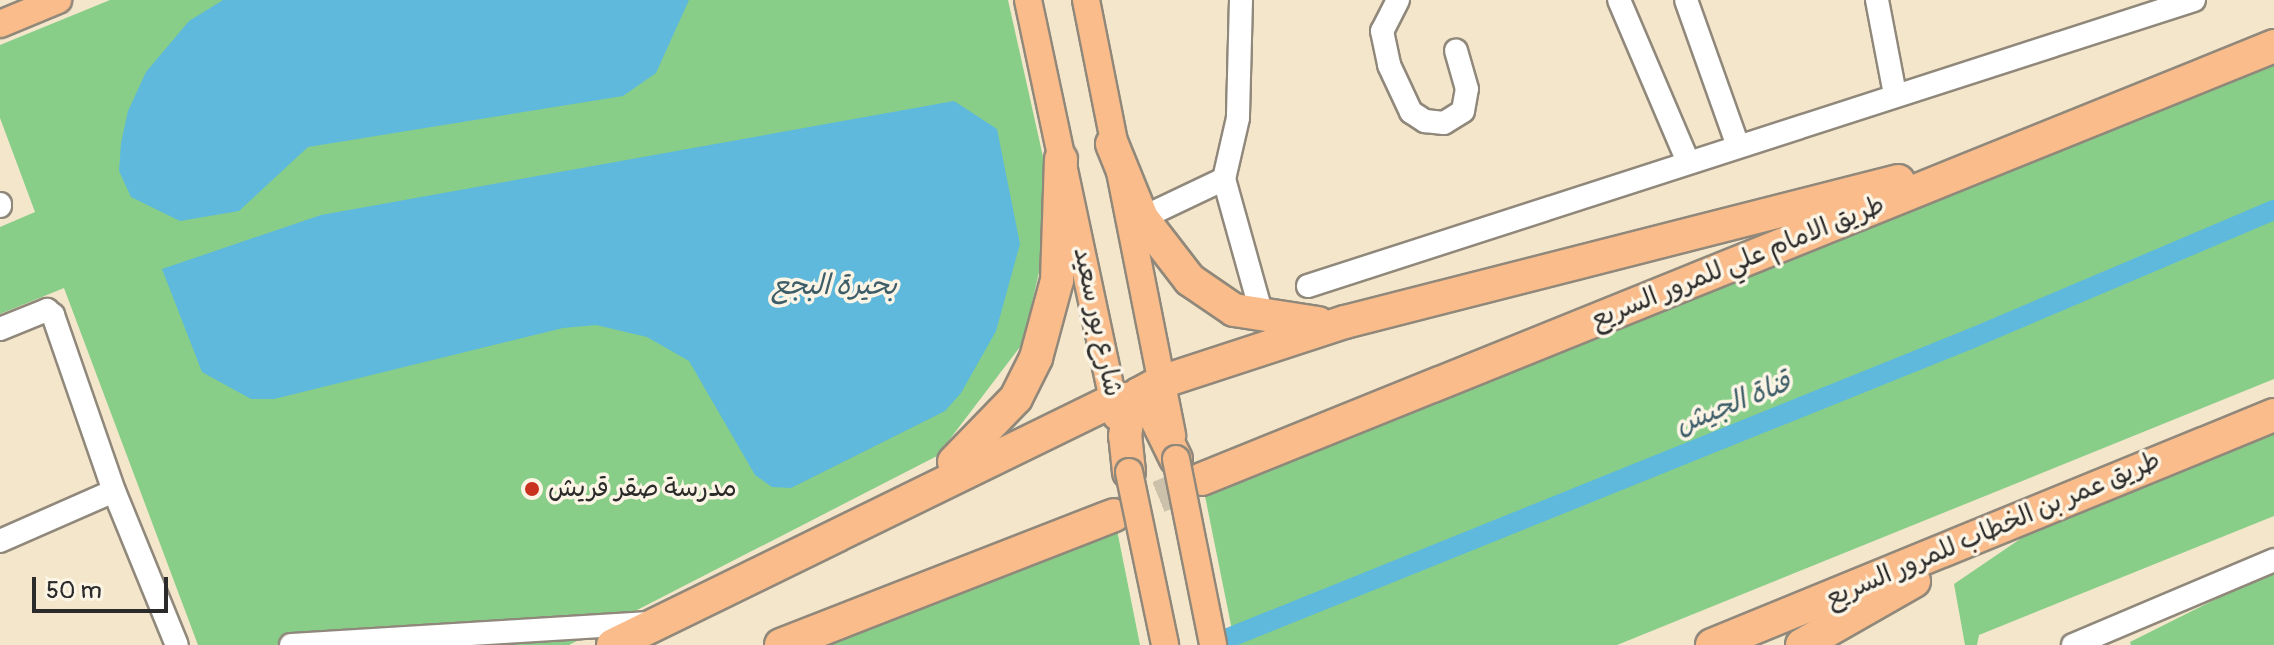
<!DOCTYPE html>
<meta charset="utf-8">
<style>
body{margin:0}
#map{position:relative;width:2274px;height:645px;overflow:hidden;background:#f4e6cb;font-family:Pangolin,"Playpen Sans Arabic",sans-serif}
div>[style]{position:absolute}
.green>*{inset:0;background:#88ce89}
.water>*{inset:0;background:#5eb9dc}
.canal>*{height:20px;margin:-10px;padding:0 10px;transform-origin:10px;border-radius:10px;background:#5eb9dc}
.highway-tunnel>*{height:32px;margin-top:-16px;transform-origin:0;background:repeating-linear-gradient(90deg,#ccc1ab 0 32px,transparent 0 48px)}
.roads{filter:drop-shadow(2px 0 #90887b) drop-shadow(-2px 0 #90887b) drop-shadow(0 2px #90887b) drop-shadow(0 -2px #90887b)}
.minor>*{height:22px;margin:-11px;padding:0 11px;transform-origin:11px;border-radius:11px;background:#fff}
.major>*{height:26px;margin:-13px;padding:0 13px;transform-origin:13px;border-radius:13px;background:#f9bc8a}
.highway>*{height:32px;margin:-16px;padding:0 16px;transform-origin:16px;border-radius:16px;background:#f9bc8a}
.bridges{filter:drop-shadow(2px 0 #90887b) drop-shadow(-2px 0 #90887b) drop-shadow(0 2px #90887b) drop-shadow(0 -2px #90887b)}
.major-bridge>*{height:26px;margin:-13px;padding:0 13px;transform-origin:13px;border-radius:13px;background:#f9bc8a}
.dots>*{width:22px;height:22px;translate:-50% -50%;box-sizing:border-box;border:4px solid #fcf5e5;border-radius:50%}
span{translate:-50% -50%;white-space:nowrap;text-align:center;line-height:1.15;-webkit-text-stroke:7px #fcf5e5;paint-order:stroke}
.street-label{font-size:26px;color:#2b2b2b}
.poi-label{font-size:26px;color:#2b2b2b}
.left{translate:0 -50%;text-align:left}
.water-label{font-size:28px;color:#3d5d69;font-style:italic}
.scale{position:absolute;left:32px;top:577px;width:136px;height:36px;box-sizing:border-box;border:4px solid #2b2b2b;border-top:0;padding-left:10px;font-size:24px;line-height:28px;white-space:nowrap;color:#2b2b2b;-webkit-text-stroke:6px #fcf5e5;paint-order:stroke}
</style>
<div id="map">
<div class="green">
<i style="clip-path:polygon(110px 0,1008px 0,1054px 206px,1023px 343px,937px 456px,569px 645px,198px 645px,64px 288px,0 314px,0 227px,35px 212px,0 118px,0 45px)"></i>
<i style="clip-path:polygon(2274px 58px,2274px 379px,1617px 645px,1235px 645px,1204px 491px)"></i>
<i style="clip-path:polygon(2274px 434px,2274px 516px,1979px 635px,1977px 645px,1965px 645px,1954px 584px,2029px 533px)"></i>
<i style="clip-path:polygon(1116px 525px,1140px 645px,820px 645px)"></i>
<i style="clip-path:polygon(2274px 570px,2274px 645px,2131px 645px,2130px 642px)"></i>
</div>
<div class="water">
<i style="clip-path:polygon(223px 0,689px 0,656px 73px,623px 96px,308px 147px,239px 211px,180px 221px,131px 197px,119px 171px,121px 143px,128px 111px,146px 72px,189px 21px)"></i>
<i style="clip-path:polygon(954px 101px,997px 129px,1020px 244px,996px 331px,961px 393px,945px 411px,791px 488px,772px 487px,755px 475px,689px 361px,647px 337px,596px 325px,563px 328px,274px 399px,251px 399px,202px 372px,162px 269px,321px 215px)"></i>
</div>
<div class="canal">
<i style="left:1211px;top:645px;width:818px;rotate:-21.96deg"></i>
<i style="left:1970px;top:339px;width:330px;rotate:-23deg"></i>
</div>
<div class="highway-tunnel">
<i style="left:1114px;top:515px;width:95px;rotate:-22.2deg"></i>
</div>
<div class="roads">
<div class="minor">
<i style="left:1241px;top:0;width:118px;rotate:91.5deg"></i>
<i style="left:1238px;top:118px;width:63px;rotate:102.9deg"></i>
<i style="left:1224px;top:179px;width:145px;rotate:74.4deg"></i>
<i style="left:1398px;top:0;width:35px;rotate:117deg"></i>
<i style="left:1382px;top:31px;width:35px;rotate:78deg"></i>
<i style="left:1389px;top:65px;width:52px;rotate:64.9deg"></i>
<i style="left:1411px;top:112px;width:17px;rotate:33deg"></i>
<i style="left:1425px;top:121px;width:19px;rotate:6deg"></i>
<i style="left:1444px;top:123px;width:22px;rotate:-32deg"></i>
<i style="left:1463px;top:111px;width:22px;rotate:-80deg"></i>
<i style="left:1467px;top:89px;width:40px;rotate:-106deg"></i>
<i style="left:1619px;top:0;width:176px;rotate:66.9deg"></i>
<i style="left:1686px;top:0;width:155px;rotate:70.4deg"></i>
<i style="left:1877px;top:0;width:96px;rotate:79.2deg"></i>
<i style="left:0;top:204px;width:2px;rotate:90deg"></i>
<i style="left:1142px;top:218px;width:91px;rotate:-25.4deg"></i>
<i style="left:1308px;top:286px;width:931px;rotate:-17.89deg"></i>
<i style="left:0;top:329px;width:51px;rotate:-22deg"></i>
<i style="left:47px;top:310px;width:8px;rotate:40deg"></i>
<i style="left:53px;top:315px;width:186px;rotate:70.9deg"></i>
<i style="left:114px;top:491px;width:166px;rotate:67.8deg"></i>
<i style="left:0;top:541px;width:124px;rotate:-23.7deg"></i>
<i style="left:291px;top:645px;width:356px;rotate:-3.5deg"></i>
<i style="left:2073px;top:645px;width:218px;rotate:-22.9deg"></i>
</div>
<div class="major">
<i style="left:1028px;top:0;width:426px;rotate:78deg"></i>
<i style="left:1086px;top:0;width:444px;rotate:78.8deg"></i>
<i style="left:0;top:24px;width:63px;rotate:-22.5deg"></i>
</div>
<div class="highway">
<i style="left:1112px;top:144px;width:80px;rotate:67.9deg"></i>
<i style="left:1142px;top:218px;width:78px;rotate:52.3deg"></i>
<i style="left:1190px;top:280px;width:53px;rotate:34.3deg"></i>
<i style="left:1234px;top:310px;width:85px;rotate:8.8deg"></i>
<i style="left:954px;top:462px;width:89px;rotate:-45.9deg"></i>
<i style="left:1016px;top:398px;width:45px;rotate:-63.4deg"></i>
<i style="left:1036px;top:358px;width:81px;rotate:-74.9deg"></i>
<i style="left:1057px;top:280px;width:121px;rotate:-88.1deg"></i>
<i style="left:1129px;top:472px;width:36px;rotate:-96deg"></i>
<i style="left:1125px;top:436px;width:26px;rotate:-81deg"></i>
<i style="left:1129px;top:410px;width:19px;rotate:-58deg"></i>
<i style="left:1139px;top:394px;width:25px;rotate:-29deg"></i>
<i style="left:1161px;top:382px;width:194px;rotate:-18.1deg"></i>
<i style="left:1345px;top:322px;width:571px;rotate:-14.3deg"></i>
<i style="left:1202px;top:479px;width:1156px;rotate:-21.99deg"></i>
<i style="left:613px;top:645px;width:558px;rotate:-26.06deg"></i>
<i style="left:1114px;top:400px;width:21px;rotate:-5deg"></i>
<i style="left:1135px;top:398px;width:23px;rotate:38deg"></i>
<i style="left:1153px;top:412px;width:52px;rotate:63.9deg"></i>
<i style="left:781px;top:645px;width:357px;rotate:-21.3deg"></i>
<i style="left:1712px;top:645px;width:607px;rotate:-22.26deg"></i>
<i style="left:1802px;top:645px;width:129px;rotate:-29.7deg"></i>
</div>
</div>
<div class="bridges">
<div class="major-bridge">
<i style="left:1176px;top:459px;width:190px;rotate:78.7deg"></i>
<i style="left:1129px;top:472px;width:177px;rotate:78.2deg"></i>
</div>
</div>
<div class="dots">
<i style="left:532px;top:489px;background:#c8321e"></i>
</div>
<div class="street-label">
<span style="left:1738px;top:263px;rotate:-22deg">طريق الامام علي للمرور السريع</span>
<span style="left:1097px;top:322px;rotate:78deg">شارع بور سعيد</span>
<span style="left:1993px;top:530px;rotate:-23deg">طريق عمر بن الخطاب للمرور السريع</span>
</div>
<div class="poi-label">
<span class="left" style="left:548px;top:489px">مدرسة صقر قريش</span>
</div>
<div class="water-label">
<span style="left:834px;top:286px">بحيرة البجع</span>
<span style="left:1733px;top:404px;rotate:-22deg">قناة الجيش</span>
</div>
<div class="scale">50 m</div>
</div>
